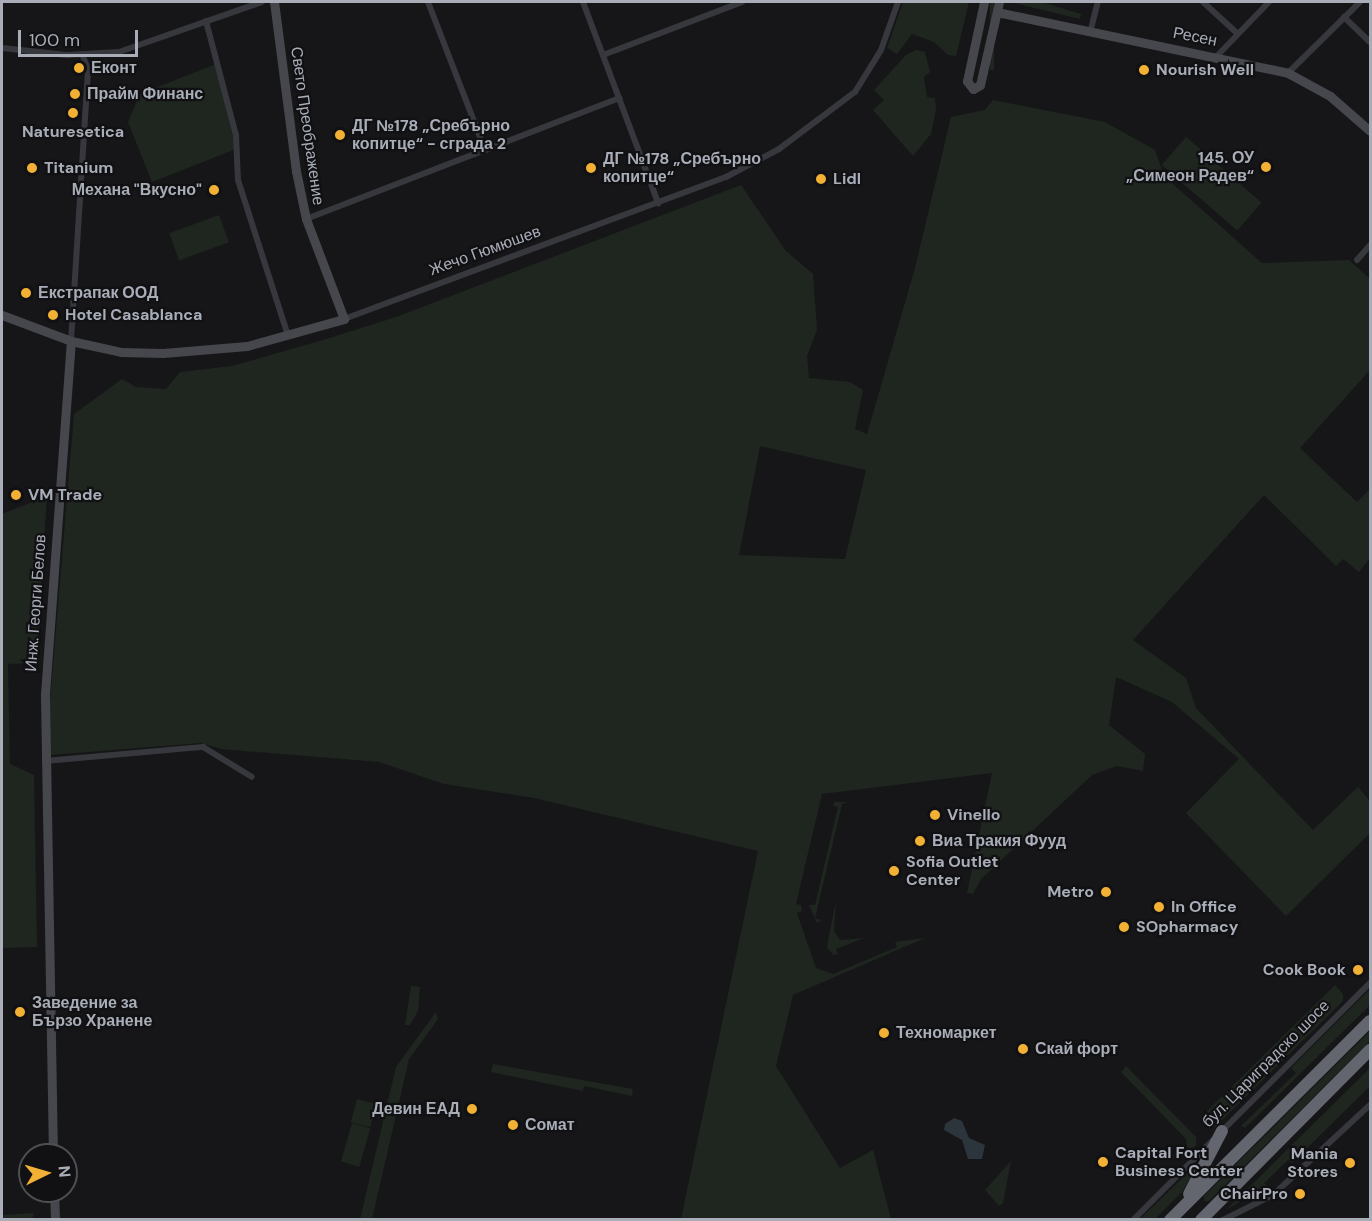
<!DOCTYPE html>
<meta charset="utf-8">
<style>
body{margin:0}
#map{position:relative;width:1372px;height:1221px;overflow:hidden;background:#161618;font-family:"DM Sans",sans-serif}
div>[style]{position:absolute}
.green>*{inset:0;background:#1e261f;transform-origin:0 0}
.water>*{inset:0;background:#2c353c}
.street>*{height:6px;margin:-3px;padding:0 3px;transform-origin:3px;border-radius:3px;background:#37383d}
.secondary>*{height:9px;margin:-4.5px;padding:0 4.5px;transform-origin:4.5px;border-radius:4.5px;background:#45474d}
.highway>*{height:12px;margin:-6px;padding:0 6px;transform-origin:6px;border-radius:6px;background:#63666e}
.dots>*{width:16px;height:16px;translate:-50% -50%;box-sizing:border-box;border:3px solid #111113;border-radius:50%}
span{translate:-50% -50%;white-space:nowrap;text-align:center;line-height:1.15;-webkit-text-stroke:4.5px #111113;paint-order:stroke}
.street-label{font-size:16px;color:#a8adb8}
.poi-label{font-size:16px;color:#a8adb8;font-weight:700}
.left{translate:0 -50%;text-align:left}
.right{translate:-100% -50%;text-align:right}
.frame{position:absolute;inset:0;border:3px solid #a8adb8;pointer-events:none}
.north{position:absolute;left:18px;top:1143px;width:60px;height:60px;box-sizing:border-box;background:#111113;border:2px solid #4d4f55;border-radius:50%;rotate:85deg;font-size:16px;font-weight:700;line-height:24px;text-align:center;color:#a8adb8}
.north::after{content:'';display:block;margin:auto;width:21px;height:27px;background:#f2b134;clip-path:polygon(50% 0,100% 100%,50% 72%,0 100%)}
.scale{position:absolute;left:18px;top:30px;width:120px;height:27px;box-sizing:border-box;border:3px solid #a8adb8;border-top:0;padding-left:8px;font-size:18px;line-height:21px;white-space:nowrap;color:#a8adb8;-webkit-text-stroke:4px #111113;paint-order:stroke}
</style>
<div id="map">
<div class="green">
<i style="clip-path:polygon(903px 2px,969px 2px,956px 56px,948px 55px,934px 42px,912px 34px,897px 54px,887px 48px)"></i>
<i style="left:990px;top:2px;width:4px;height:68px"></i>
<i style="clip-path:polygon(1010px 2px,1042px 2px,1081px 14px,1080px 19px)"></i>
<i style="clip-path:polygon(916px 50px,925px 52px,930px 72px,924px 77px,927px 97px,935px 98px,936px 110px,931px 134px,913px 156px,873px 110px,884px 100px,874px 90px,906px 55px)"></i>
<i style="clip-path:polygon(216px 64px,236px 149px,152px 182px,128px 122px,140px 94px)"></i>
<i style="clip-path:polygon(evenodd,993px 100px,1105px 122px,1155px 150px,1164px 176px,1262px 263px,1349px 260px,1370px 279px,1370px 370px,1300px 448px,1357px 502px,1370px 489px,1370px 558px,1359px 572px,1343px 559px,1336px 566px,1264px 495px,1133px 640px,1186px 678px,1196px 708px,1313px 830px,1358px 787px,1370px 801px,1370px 833px,1286px 916px,1186px 813px,1239px 759px,1172px 702px,1116px 677px,1109px 725px,1145px 754px,1143px 771px,1117px 766px,1092px 775px,981px 879px,973px 894px,967px 893px,992px 773px,822px 794px,796px 904px,801px 905px,802px 911px,797px 913px,816px 968px,833px 974px,897px 947px,895px 942px,925px 938px,793px 995px,776px 1066px,840px 1168px,873px 1150px,891px 1219px,681px 1219px,758px 851px,534px 798px,444px 784px,379px 762px,221px 749px,201px 743px,50px 755px,50px 701px,74px 414px,122px 379px,136px 387px,166px 389px,180px 372px,232px 366px,323px 340px,396px 317px,741px 185px,786px 251px,813px 274px,817px 330px,807px 356px,809px 378px,850px 382px,863px 390px,855px 429px,867px 434px,915px 268px,951px 117px,985px 110px,993px 100px,760px 446px,866px 470px,845px 559px,739px 555px,760px 446px)"></i>
<i style="left:1186px;top:137px;width:100px;height:37px;rotate:41deg"></i>
<i style="left:219px;top:215px;width:29px;height:53px;rotate:70deg"></i>
<i style="clip-path:polygon(47px 496px,36px 663px,8px 664px,10px 764px,34px 775px,37px 947px,2px 948px,2px 514px)"></i>
<i style="clip-path:polygon(835px 802px,848px 802px,842px 804px,815px 918px,821px 920px,817px 923px,809px 905px,815px 905px,838px 807px,833px 806px)"></i>
<i style="clip-path:polygon(836px 900px,834px 931px,840px 940px,864px 938px,836px 949px,838px 954px,833px 955px,827px 947px)"></i>
<i style="clip-path:polygon(1335px 985px,1343px 994px,1343px 1001px,1215px 1127px,1208px 1126px,1200px 1118px)"></i>
<i style="clip-path:polygon(411px 986px,420px 987px,418px 1011px,410px 1025px,405px 1025px)"></i>
<i style="clip-path:polygon(1370px 989px,1370px 1005px,1245px 1128px,1241px 1126px,1296px 1073px,1291px 1068px)"></i>
<i style="clip-path:polygon(436px 1012px,438px 1019px,409px 1059px,372px 1219px,360px 1219px,396px 1067px)"></i>
<i style="clip-path:polygon(1370px 1031px,1370px 1041px,1209px 1201px,1204px 1201px,1204px 1196px)"></i>
<i style="clip-path:polygon(493px 1064px,633px 1089px,632px 1096px,584px 1086px,583px 1091px,491px 1072px)"></i>
<i style="clip-path:polygon(1126px 1066px,1196px 1137px,1196px 1145px,1188px 1153px,1186px 1139px,1121px 1072px)"></i>
<i style="clip-path:polygon(1370px 1068px,1370px 1086px,1292px 1163px,1288px 1160px,1264px 1183px,1267px 1185px,1226px 1210px)"></i>
<i style="left:357px;top:1099px;width:20px;height:24px;rotate:15deg"></i>
<i style="left:352px;top:1123px;width:19px;height:40px;rotate:16deg"></i>
<i style="clip-path:polygon(1206px 1155px,1181px 1193px,1155px 1219px,1139px 1220px)"></i>
<i style="clip-path:polygon(1011px 1161px,1003px 1203px,999px 1206px,985px 1190px)"></i>
<i style="clip-path:polygon(34px 1213px,32px 1219px,2px 1219px,2px 1215px)"></i>
</div>
<div class="water">
<i style="clip-path:polygon(954px 1118px,962px 1121px,969px 1138px,985px 1145px,982px 1159px,968px 1159px,962px 1140px,944px 1130px,945px 1124px)"></i>
</div>
<div class="street">
<i style="left:428px;top:2px;width:159px;rotate:68.9deg"></i>
<i style="left:583px;top:2px;width:215px;rotate:69.5deg"></i>
<i style="left:1203px;top:2px;width:47px;rotate:42.4deg"></i>
<i style="left:1344px;top:17px;width:36px;rotate:44deg"></i>
<i style="left:206px;top:21px;width:118px;rotate:75.3deg"></i>
<i style="left:236px;top:135px;width:45px;rotate:87.5deg"></i>
<i style="left:238px;top:180px;width:164px;rotate:72.2deg"></i>
<i style="left:1090px;top:33px;width:32px;rotate:-76deg"></i>
<i style="left:2px;top:48px;width:65px;rotate:6.1deg"></i>
<i style="left:67px;top:55px;width:52px;rotate:-3.3deg"></i>
<i style="left:119px;top:52px;width:151px;rotate:-19.3deg"></i>
<i style="left:603px;top:55px;width:149px;rotate:-20.9deg"></i>
<i style="left:1216px;top:57px;width:76px;rotate:-46.1deg"></i>
<i style="left:1288px;top:73px;width:101px;rotate:-44.6deg"></i>
<i style="left:306px;top:219px;width:336px;rotate:-21.1deg"></i>
<i style="left:1357px;top:260px;width:20px;rotate:-49deg"></i>
<i style="left:344px;top:319px;width:408px;rotate:-20.4deg"></i>
<i style="left:726px;top:177px;width:60px;rotate:-27.8deg"></i>
<i style="left:779px;top:149px;width:95px;rotate:-36.9deg"></i>
<i style="left:855px;top:92px;width:49px;rotate:-58.2deg"></i>
<i style="left:881px;top:50px;width:51px;rotate:-70.5deg"></i>
<i style="left:71px;top:341px;width:273px;rotate:-86.4deg"></i>
<i style="left:88px;top:69px;width:16px;rotate:-112deg"></i>
<i style="left:45px;top:761px;width:159px;rotate:-5.1deg"></i>
<i style="left:203px;top:747px;width:57px;rotate:31.5deg"></i>
<i style="left:1222px;top:1131px;width:209px;rotate:-45deg"></i>
<i style="left:1133px;top:1220px;width:113px;rotate:-45deg"></i>
<i style="left:1223px;top:1220px;width:56px;rotate:-26.6deg"></i>
<i style="left:1273px;top:1195px;width:132px;rotate:-42.9deg"></i>
</div>
<div class="secondary">
<i style="left:984px;top:2px;width:81px;rotate:102.1deg"></i>
<i style="left:967px;top:81px;width:10px;rotate:53deg"></i>
<i style="left:973px;top:89px;width:8px;rotate:-30deg"></i>
<i style="left:980px;top:85px;width:85px;rotate:-77.1deg"></i>
<i style="left:997px;top:12px;width:297px;rotate:11.8deg"></i>
<i style="left:1288px;top:73px;width:48px;rotate:28.7deg"></i>
<i style="left:1330px;top:96px;width:53px;rotate:41.2deg"></i>
<i style="left:2px;top:315px;width:74px;rotate:20.6deg"></i>
<i style="left:71px;top:341px;width:51px;rotate:12.4deg"></i>
<i style="left:121px;top:352px;width:42px;rotate:1.4deg"></i>
<i style="left:163px;top:353px;width:84px;rotate:-4.8deg"></i>
<i style="left:247px;top:346px;width:101px;rotate:-15.6deg"></i>
<i style="left:344px;top:319px;width:107px;rotate:-110.8deg"></i>
<i style="left:306px;top:219px;width:49px;rotate:-101.8deg"></i>
<i style="left:296px;top:171px;width:170px;rotate:-97.4deg"></i>
<i style="left:53px;top:1155px;width:461px;rotate:-91deg"></i>
<i style="left:45px;top:694px;width:354px;rotate:-85.8deg"></i>
<i style="left:54px;top:1191px;width:29px;rotate:88deg"></i>
</div>
<div class="highway">
<i style="left:1189px;top:1194px;width:71px;rotate:-62.4deg"></i>
<i style="left:1170px;top:1220px;width:282px;rotate:-44.9deg"></i>
<i style="left:1201px;top:1220px;width:240px;rotate:-45.2deg"></i>
</div>
<div class="dots">
<i style="left:79px;top:68px;background:#f2b134"></i>
<i style="left:1144px;top:70px;background:#f2b134"></i>
<i style="left:75px;top:94px;background:#f2b134"></i>
<i style="left:73px;top:113px;background:#f2b134"></i>
<i style="left:340px;top:135px;background:#f2b134"></i>
<i style="left:1266px;top:167px;background:#f2b134"></i>
<i style="left:32px;top:168px;background:#f2b134"></i>
<i style="left:591px;top:168px;background:#f2b134"></i>
<i style="left:821px;top:179px;background:#f2b134"></i>
<i style="left:214px;top:190px;background:#f2b134"></i>
<i style="left:26px;top:293px;background:#f2b134"></i>
<i style="left:53px;top:315px;background:#f2b134"></i>
<i style="left:16px;top:495px;background:#f2b134"></i>
<i style="left:935px;top:815px;background:#f2b134"></i>
<i style="left:920px;top:841px;background:#f2b134"></i>
<i style="left:894px;top:871px;background:#f2b134"></i>
<i style="left:1106px;top:892px;background:#f2b134"></i>
<i style="left:1159px;top:907px;background:#f2b134"></i>
<i style="left:1124px;top:927px;background:#f2b134"></i>
<i style="left:1358px;top:970px;background:#f2b134"></i>
<i style="left:20px;top:1012px;background:#f2b134"></i>
<i style="left:884px;top:1033px;background:#f2b134"></i>
<i style="left:1023px;top:1049px;background:#f2b134"></i>
<i style="left:472px;top:1109px;background:#f2b134"></i>
<i style="left:513px;top:1125px;background:#f2b134"></i>
<i style="left:1103px;top:1162px;background:#f2b134"></i>
<i style="left:1350px;top:1163px;background:#f2b134"></i>
<i style="left:1300px;top:1194px;background:#f2b134"></i>
</div>
<div class="street-label">
<span style="left:1195px;top:37px;rotate:11deg">Ресен</span>
<span style="left:307px;top:126px;rotate:82deg">Свето Преображение</span>
<span style="left:485px;top:251px;rotate:-20deg">Жечо Гюмюшев</span>
<span style="left:36px;top:603px;rotate:-86deg">Инж. Георги Белов</span>
<span style="left:1266px;top:1064px;rotate:-45deg">бул. Цариградско шосе</span>
</div>
<div class="poi-label">
<span class="left" style="left:91px;top:68px">Еконт</span>
<span class="left" style="left:1156px;top:70px">Nourish Well</span>
<span class="left" style="left:87px;top:94px">Прайм Финанс</span>
<span class="left" style="left:352px;top:135px">ДГ №178 „Сребърно<br>копитце“ - сграда 2</span>
<span style="left:73px;top:132px">Naturesetica</span>
<span class="right" style="left:1254px;top:167px">145. ОУ<br>„Симеон Радев“</span>
<span class="left" style="left:603px;top:168px">ДГ №178 „Сребърно<br>копитце“</span>
<span class="left" style="left:44px;top:168px">Titanium</span>
<span class="left" style="left:833px;top:179px">Lidl</span>
<span class="right" style="left:202px;top:190px">Механа "Вкусно"</span>
<span class="left" style="left:38px;top:293px">Екстрапак ООД</span>
<span class="left" style="left:65px;top:315px">Hotel Casablanca</span>
<span class="left" style="left:28px;top:495px">VM Trade</span>
<span class="left" style="left:947px;top:815px">Vinello</span>
<span class="left" style="left:932px;top:841px">Виа Тракия Фууд</span>
<span class="left" style="left:906px;top:871px">Sofia Outlet<br>Center</span>
<span class="right" style="left:1094px;top:892px">Metro</span>
<span class="left" style="left:1171px;top:907px">In Office</span>
<span class="left" style="left:1136px;top:927px">SOpharmacy</span>
<span class="right" style="left:1346px;top:970px">Cook Book</span>
<span class="left" style="left:32px;top:1012px">Заведение за<br>Бързо Хранене</span>
<span class="left" style="left:896px;top:1033px">Техномаркет</span>
<span class="left" style="left:1035px;top:1049px">Скай форт</span>
<span class="right" style="left:460px;top:1109px">Девин ЕАД</span>
<span class="left" style="left:525px;top:1125px">Сомат</span>
<span class="left" style="left:1115px;top:1162px">Capital Fort<br>Business Center</span>
<span class="right" style="left:1338px;top:1163px">Mania<br>Stores</span>
<span class="right" style="left:1288px;top:1194px">ChairPro</span>
</div>
<div class="frame"></div>
<div class="north">N</div>
<div class="scale">100 m</div>
</div>
